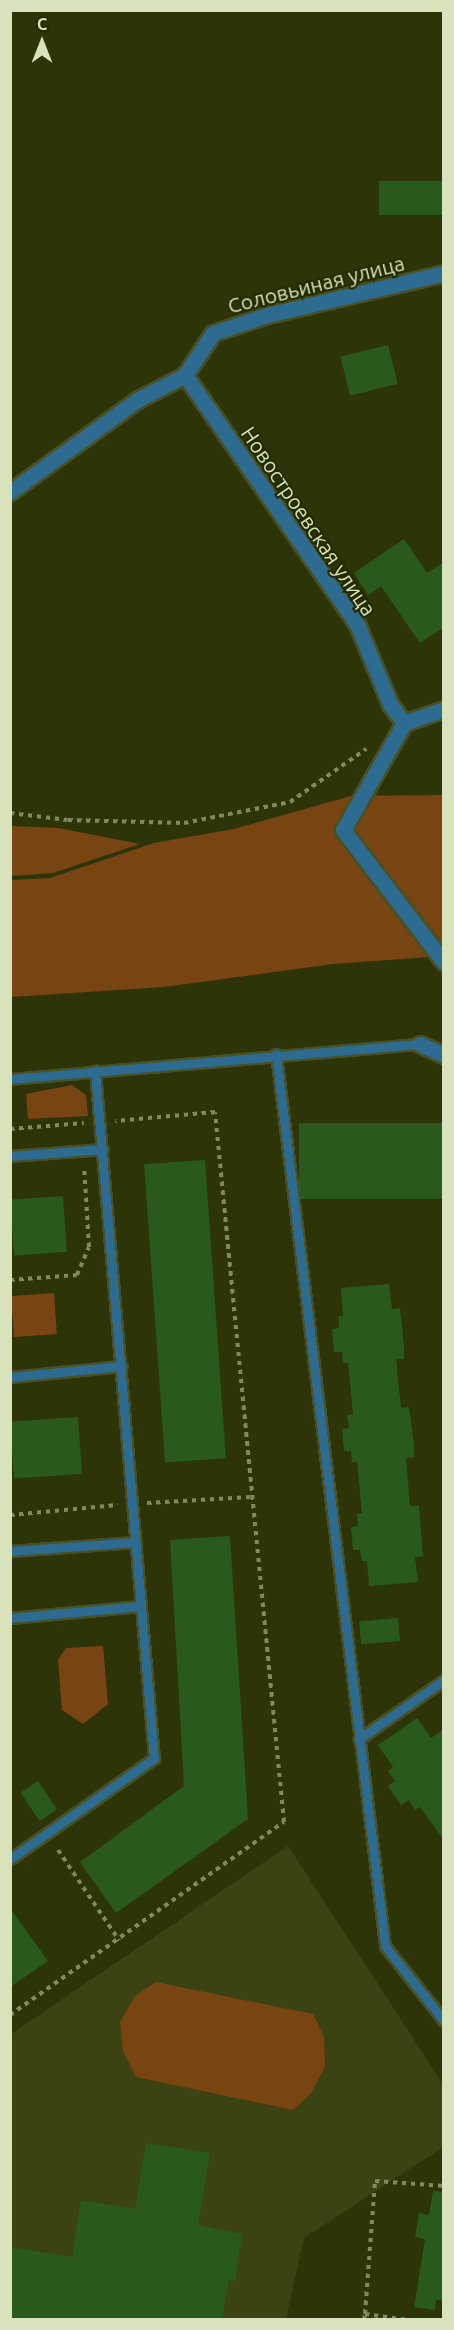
<!DOCTYPE html>
<meta charset="utf-8">
<style>
body{margin:0}
#map{position:relative;width:454px;height:2330px;overflow:hidden;background:#2d3508;font-family:Ubuntu,sans-serif}
div>[style]{position:absolute}
.built>*{inset:0;background:#3a4311}
.green>*{inset:0;background:#784412;transform-origin:0 0}
.building>*{inset:0;background:#2a5a1b;transform-origin:0 0}
.path>*{height:4px;margin-top:-2px;transform-origin:0;background:repeating-linear-gradient(90deg,#80895f 0 4.5px,transparent 0 9px)}
.roads{filter:drop-shadow(2px 0 #485125) drop-shadow(-2px 0 #485125) drop-shadow(0 2px #485125) drop-shadow(0 -2px #485125)}
.service>*{height:9px;margin:-4.5px;padding:0 4.5px;transform-origin:4.5px;border-radius:4.5px;background:#2e6b91}
.minor>*{height:15px;margin:-7.5px;padding:0 7.5px;transform-origin:7.5px;border-radius:7.5px;background:#2e6b91}
span{translate:-50% -50%;white-space:nowrap;text-align:center;line-height:1.15;-webkit-text-stroke:4.5px #232b00;paint-order:stroke}
.street-label{font-size:21px;color:#d8e2bb}
.frame{position:absolute;inset:0;border:12px solid #d8e2bb;pointer-events:none}
.north{position:absolute;left:12px;top:12px;width:60px;height:60px;-webkit-text-stroke:4px #232b00;paint-order:stroke;rotate:0deg;font-size:16px;font-weight:700;line-height:24px;text-align:center;color:#d8e2bb}
.north::after{content:'';display:block;margin:auto;width:21px;height:27px;background:#d8e2bb;clip-path:polygon(50% 0,100% 100%,50% 72%,0 100%)}
</style>
<div id="map">
<div class="built">
<i style="clip-path:polygon(288px 1846px,443px 2084px,443px 2147px,304px 2238px,286px 2319px,11px 2320px,11px 2034px)"></i>
</div>
<div class="green">
<i style="clip-path:polygon(443px 795px,443px 956px,333px 964px,164px 987px,11px 997px,11px 880px,50px 878px,154px 843px,234px 829px,351px 796px)"></i>
<i style="clip-path:polygon(10px 826px,58px 828px,140px 844px,53px 873px,11px 876px)"></i>
<i style="clip-path:polygon(72px 1085px,86px 1095px,88px 1116px,28px 1119px,26px 1094px)"></i>
<i style="left:54px;top:1293px;width:41px;height:43px;rotate:86deg"></i>
<i style="clip-path:polygon(103px 1646px,108px 1704px,83px 1724px,62px 1710px,58px 1660px,66px 1648px)"></i>
<i style="clip-path:polygon(156px 1982px,313px 2014px,324px 2037px,325px 2067px,311px 2093px,293px 2110px,136px 2077px,123px 2051px,120px 2022px,135px 1996px)"></i>
</div>
<div class="building">
<i style="left:444px;top:181px;width:34px;height:65px;rotate:90deg"></i>
<i style="left:388px;top:345px;width:40px;height:49px;rotate:76deg"></i>
<i style="clip-path:polygon(404px 539px,427px 573px,444px 562px,444px 627px,420px 643px,381px 586px,368px 595px,354px 573px)"></i>
<i style="left:444px;top:1123px;width:76px;height:145px;rotate:90deg"></i>
<i style="left:205px;top:1160px;width:299px;height:61px;rotate:86deg"></i>
<i style="left:63px;top:1196px;width:56px;height:53px;rotate:86deg"></i>
<i style="clip-path:polygon(389px 1284px,392px 1309px,400px 1308px,404px 1346px,404px 1359px,396px 1359px,401px 1408px,409px 1407px,414px 1445px,414px 1457px,406px 1458px,410px 1506px,419px 1506px,423px 1556px,415px 1557px,418px 1582px,369px 1586px,367px 1561px,362px 1561px,360px 1550px,353px 1550px,351px 1527px,358px 1526px,357px 1514px,362px 1513px,357px 1462px,352px 1462px,351px 1451px,344px 1451px,342px 1429px,349px 1428px,347px 1415px,353px 1414px,348px 1363px,343px 1363px,342px 1352px,334px 1352px,332px 1329px,339px 1328px,338px 1316px,343px 1316px,341px 1288px)"></i>
<i style="left:78px;top:1417px;width:57px;height:68px;rotate:86deg"></i>
<i style="clip-path:polygon(230px 1536px,248px 1819px,116px 1913px,80px 1862px,184px 1786px,170px 1540px)"></i>
<i style="left:398px;top:1618px;width:23px;height:39px;rotate:85deg"></i>
<i style="clip-path:polygon(417px 1718px,431px 1738px,444px 1729px,444px 1840px,420px 1807px,415px 1810px,409px 1800px,401px 1805px,388px 1786px,395px 1781px,388px 1771px,393px 1767px,378px 1745px)"></i>
<i style="left:38px;top:1781px;width:34px;height:21px;rotate:56deg"></i>
<i style="clip-path:polygon(10px 1908px,48px 1961px,10px 1987px)"></i>
<i style="clip-path:polygon(146px 2143px,210px 2153px,198px 2225px,242px 2234px,235px 2281px,229px 2280px,222px 2319px,10px 2319px,10px 2247px,72px 2257px,81px 2200px,135px 2209px)"></i>
<i style="clip-path:polygon(433px 2191px,444px 2192px,444px 2301px,436px 2300px,435px 2310px,414px 2307px,425px 2239px,415px 2237px,419px 2213px,429px 2215px)"></i>
</div>
<div class="path">
<i style="left:10px;top:813px;width:58px;rotate:6.9deg"></i>
<i style="left:68px;top:820px;width:116px;rotate:1.5deg"></i>
<i style="left:184px;top:823px;width:108px;rotate:-11.2deg"></i>
<i style="left:290px;top:802px;width:93px;rotate:-34.9deg"></i>
<i style="left:10px;top:1129px;width:74px;rotate:-4.6deg"></i>
<i style="left:10px;top:1280px;width:67px;rotate:-4.3deg"></i>
<i style="left:77px;top:1275px;width:30px;rotate:-67deg"></i>
<i style="left:89px;top:1247px;width:81px;rotate:-93.5deg"></i>
<i style="left:147px;top:1503px;width:104px;rotate:-3.3deg"></i>
<i style="left:10px;top:1515px;width:108px;rotate:-5.3deg"></i>
<i style="left:58px;top:1850px;width:109px;rotate:55.9deg"></i>
<i style="left:10px;top:2015px;width:335px;rotate:-35.2deg"></i>
<i style="left:284px;top:1822px;width:713px;rotate:-95.55deg"></i>
<i style="left:215px;top:1112px;width:100px;rotate:174.9deg"></i>
<i style="left:365px;top:2314px;width:133px;rotate:-85.7deg"></i>
<i style="left:375px;top:2181px;width:69px;rotate:4.1deg"></i>
<i style="left:364px;top:2320px;width:6px;rotate:-81deg"></i>
<i style="left:365px;top:2314px;width:43px;rotate:7.9deg"></i>
</div>
<div class="roads">
<div class="service">
<i style="left:276px;top:1054px;width:899px;rotate:83.03deg"></i>
<i style="left:385px;top:1946px;width:95px;rotate:51.8deg"></i>
<i style="left:10px;top:1079px;width:411px;rotate:-4.9deg"></i>
<i style="left:10px;top:1156px;width:93px;rotate:-4.3deg"></i>
<i style="left:10px;top:1377px;width:112px;rotate:-5.7deg"></i>
<i style="left:10px;top:1551px;width:126px;rotate:-4.1deg"></i>
<i style="left:10px;top:1618px;width:131px;rotate:-5.3deg"></i>
<i style="left:359px;top:1739px;width:103px;rotate:-34.8deg"></i>
<i style="left:10px;top:1859px;width:176px;rotate:-35deg"></i>
<i style="left:154px;top:1758px;width:690px;rotate:-94.91deg"></i>
</div>
<div class="minor">
<i style="left:185px;top:375px;width:50px;rotate:-56.3deg"></i>
<i style="left:213px;top:333px;width:57px;rotate:-18.4deg"></i>
<i style="left:267px;top:315px;width:182px;rotate:-13.3deg"></i>
<i style="left:10px;top:492px;width:157px;rotate:-35.9deg"></i>
<i style="left:137px;top:400px;width:54px;rotate:-27.5deg"></i>
<i style="left:185px;top:375px;width:303px;rotate:55.4deg"></i>
<i style="left:357px;top:624px;width:87px;rotate:67.6deg"></i>
<i style="left:390px;top:704px;width:24px;rotate:54deg"></i>
<i style="left:404px;top:723px;width:123px;rotate:119.7deg"></i>
<i style="left:343px;top:830px;width:166px;rotate:52.6deg"></i>
<i style="left:404px;top:723px;width:42px;rotate:-19.3deg"></i>
<i style="left:420px;top:1044px;width:26px;rotate:25deg"></i>
</div>
</div>
<div class="street-label">
<span style="left:316px;top:284px;rotate:-14deg">Соловьиная улица</span>
<span style="left:309px;top:521px;rotate:56deg">Новостроевская улица</span>
</div>
<div class="frame"></div>
<div class="north">С</div>
</div>
